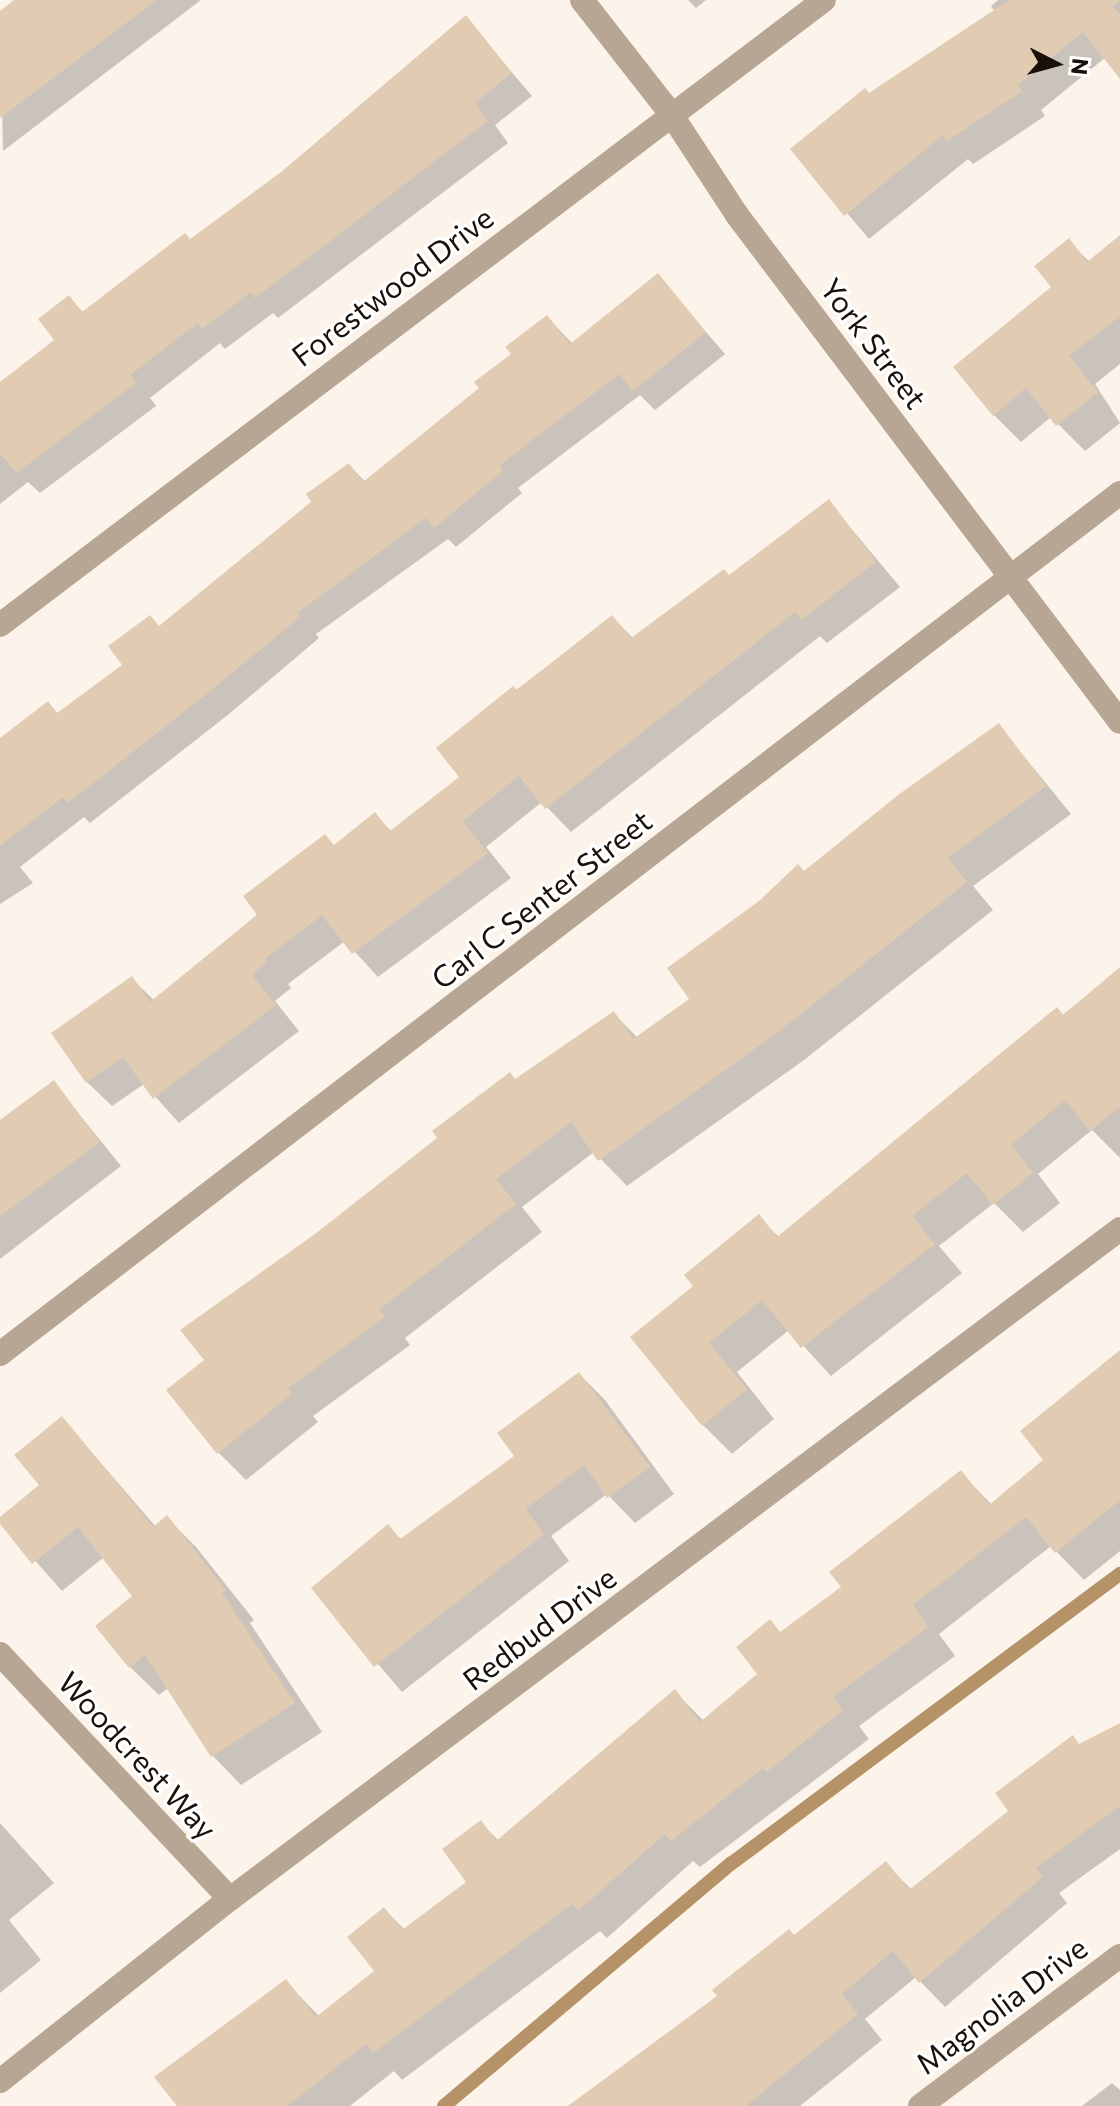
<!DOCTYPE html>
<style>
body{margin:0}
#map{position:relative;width:1120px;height:2106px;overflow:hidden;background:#fcf4ea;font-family:Commissioner,sans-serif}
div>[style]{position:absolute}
.shadow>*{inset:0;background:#0003}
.stream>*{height:14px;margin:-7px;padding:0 7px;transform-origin:7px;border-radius:7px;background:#b59267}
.building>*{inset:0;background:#e1ccb3}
.street>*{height:24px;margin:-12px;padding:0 12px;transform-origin:12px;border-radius:12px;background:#b6a693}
span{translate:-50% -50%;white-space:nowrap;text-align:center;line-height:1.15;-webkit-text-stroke:6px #fff;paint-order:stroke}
.street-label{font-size:30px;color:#181109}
.north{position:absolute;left:1016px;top:24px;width:80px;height:80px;-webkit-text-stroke:6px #fff;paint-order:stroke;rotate:96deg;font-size:22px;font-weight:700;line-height:32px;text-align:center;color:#181109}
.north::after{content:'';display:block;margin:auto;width:28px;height:36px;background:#181109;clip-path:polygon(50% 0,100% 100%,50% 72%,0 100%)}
</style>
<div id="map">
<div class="shadow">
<i style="clip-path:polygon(24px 0,201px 0,3px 151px,0 13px)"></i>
<i style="clip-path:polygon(688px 0,706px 0,696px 8px)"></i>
<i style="clip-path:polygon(998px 0,1120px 0,1120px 71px,1106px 57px,1041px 110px,1045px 116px,973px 164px,968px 159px,869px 239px,793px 149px,995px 12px,991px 6px)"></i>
<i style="clip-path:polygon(466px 18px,532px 96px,495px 125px,508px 143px,278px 318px,273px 313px,225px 349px,220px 343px,150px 398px,156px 406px,40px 493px,28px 482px,0 504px,0 385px,57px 341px,69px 298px,84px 313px,190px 241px,283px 174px)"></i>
<i style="clip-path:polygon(1120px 238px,1120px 364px,1095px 384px,1120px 423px,1085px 451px,1051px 417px,1021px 442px,994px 415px,1054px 288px,1068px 241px,1090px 262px)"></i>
<i style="clip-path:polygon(657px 275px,725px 354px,655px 410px,640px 395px,518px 488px,522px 493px,456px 547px,448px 539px,316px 634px,319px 638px,229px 714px,90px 823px,84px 817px,20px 867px,33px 883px,0 904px,0 740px,48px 703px,59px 715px,125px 665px,160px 627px,314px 503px,348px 465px,366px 482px,481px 388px,547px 317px,573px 344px)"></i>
<i style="clip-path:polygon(829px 502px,900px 587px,827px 643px,820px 636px,571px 832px,542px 802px,486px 847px,511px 878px,378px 977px,345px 941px,288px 984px,291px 988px,275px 1001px,299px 1031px,179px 1123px,144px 1084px,112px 1106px,87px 1082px,132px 979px,155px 1001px,375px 815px,392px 832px,462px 777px,439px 749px,612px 617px,634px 639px,730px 577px)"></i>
<i style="clip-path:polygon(999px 726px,1071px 814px,973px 886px,993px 910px,804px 1060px,627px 1186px,594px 1152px,522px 1207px,542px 1232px,405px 1338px,410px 1345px,313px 1416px,318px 1422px,246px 1480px,219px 1453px,169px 1390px,206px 1360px,316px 1235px,516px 1081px,614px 1014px,638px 1038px,691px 999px,805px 873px)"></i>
<i style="clip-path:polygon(1120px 970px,1120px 1158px,1092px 1130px,1038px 1174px,1060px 1203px,1023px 1232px,994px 1203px,939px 1246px,962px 1273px,831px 1376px,789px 1330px,737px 1372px,774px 1419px,732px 1454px,703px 1425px,696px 1287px,758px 1217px,779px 1237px)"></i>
<i style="clip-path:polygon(53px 1082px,121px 1166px,0 1259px,0 1123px)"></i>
<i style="clip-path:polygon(1120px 1354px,1120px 1551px,1084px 1580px,1051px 1546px,939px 1634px,955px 1656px,859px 1726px,869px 1739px,700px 1867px,693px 1861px,607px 1938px,600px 1931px,402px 2080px,394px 2071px,350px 2106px,179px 2106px,286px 1982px,320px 2017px,377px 1972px,384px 1909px,405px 1930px,469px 1882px,481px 1823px,499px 1841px,675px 1692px,704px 1721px,760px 1675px,781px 1633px,844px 1588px,961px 1473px,992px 1505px,1046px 1460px)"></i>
<i style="clip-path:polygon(579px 1374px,605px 1400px,674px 1494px,635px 1523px,607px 1494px,551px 1536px,569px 1561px,402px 1692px,313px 1588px,388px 1527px,402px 1540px,517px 1456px)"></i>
<i style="clip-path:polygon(62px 1418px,156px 1527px,167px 1518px,196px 1547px,254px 1620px,250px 1623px,322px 1732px,241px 1785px,213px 1756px,168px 1688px,159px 1695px,130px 1667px,134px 1596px,104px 1557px,62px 1591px,0 1521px,42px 1485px)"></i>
<i style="clip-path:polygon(1120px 1725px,1120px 1849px,1059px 1893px,1067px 1903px,945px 2007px,916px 1977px,865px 2019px,882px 2040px,800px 2106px,568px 2106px,720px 1996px,885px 1863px,912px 1890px,1011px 1812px,1080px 1745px)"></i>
<i style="clip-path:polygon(0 1823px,54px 1883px,9px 1920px,41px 1960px,0 1993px)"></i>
<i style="clip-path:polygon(1112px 2083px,1120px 2090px,1120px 2106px,1082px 2106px)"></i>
</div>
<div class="stream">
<i style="left:444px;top:2106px;width:377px;rotate:-40.2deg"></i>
<i style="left:732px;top:1863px;width:484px;rotate:-36.7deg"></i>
</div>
<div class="building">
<i style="clip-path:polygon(14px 0,157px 0,0 118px,0 11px)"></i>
<i style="clip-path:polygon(1009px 0,1120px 0,1113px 7px,1120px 15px,1120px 79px,1083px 32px,1018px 85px,1022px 91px,947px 141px,943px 135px,844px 216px,790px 149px,865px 88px,869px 93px)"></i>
<i style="clip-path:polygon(466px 15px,512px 73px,475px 103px,488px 121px,255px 298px,251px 292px,202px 329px,198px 323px,130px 375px,136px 383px,17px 473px,0 454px,0 382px,54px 340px,38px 319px,69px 295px,82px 312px,185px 233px,190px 239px,281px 172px)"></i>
<i style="clip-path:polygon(1120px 235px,1120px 316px,1069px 356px,1098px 392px,1056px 426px,1026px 388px,993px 416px,953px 367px,1051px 287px,1034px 266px,1069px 238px,1087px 262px)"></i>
<i style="clip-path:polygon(658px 273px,706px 332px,633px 391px,619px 374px,499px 466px,503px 471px,434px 528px,426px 518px,297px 613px,300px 617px,208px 693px,68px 803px,63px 797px,0 846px,0 738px,48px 701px,57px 713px,122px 665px,108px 646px,150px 615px,159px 626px,311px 502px,306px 494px,349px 463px,363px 482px,479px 388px,474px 382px,511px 354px,505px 347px,547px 315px,570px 344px)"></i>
<i style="clip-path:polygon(829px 499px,876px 562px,801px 620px,795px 612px,545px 809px,519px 776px,463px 821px,488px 853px,352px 954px,322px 915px,265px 959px,267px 962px,252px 975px,276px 1005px,153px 1099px,123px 1057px,86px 1083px,51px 1033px,132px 976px,150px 1002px,257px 915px,243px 896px,325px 834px,334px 845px,375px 812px,390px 831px,459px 777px,436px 748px,513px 686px,517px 690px,612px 615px,631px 638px,724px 569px,729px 575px)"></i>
<i style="clip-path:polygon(999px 723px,1046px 786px,948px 858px,967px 882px,777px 1033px,598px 1161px,571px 1122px,496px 1179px,516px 1204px,379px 1310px,385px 1317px,288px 1388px,292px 1394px,217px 1454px,166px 1390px,204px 1360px,180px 1330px,315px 1234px,437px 1138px,432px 1131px,510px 1072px,515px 1079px,614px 1011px,633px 1039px,689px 999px,667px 968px,759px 901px,798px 864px,804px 871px,898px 795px)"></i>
<i style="clip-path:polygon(1120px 967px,1120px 1107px,1090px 1131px,1065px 1100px,1011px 1145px,1033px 1173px,993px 1205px,967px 1173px,912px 1216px,935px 1244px,801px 1348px,762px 1300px,709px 1343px,747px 1389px,702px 1426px,630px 1337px,693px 1286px,684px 1275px,759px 1214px,777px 1237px,1057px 1007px,1063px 1015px)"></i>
<i style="clip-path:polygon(54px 1080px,100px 1142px,0 1216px,0 1120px)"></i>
<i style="clip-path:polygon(1120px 1350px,1120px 1500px,1055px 1553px,1026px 1517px,913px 1605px,928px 1627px,833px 1697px,843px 1710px,767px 1772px,763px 1768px,671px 1841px,665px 1834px,578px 1911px,572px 1904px,373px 2053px,366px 2044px,287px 2106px,177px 2106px,154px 2077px,286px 1979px,316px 2017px,374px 1971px,347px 1937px,384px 1907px,402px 1930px,466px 1882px,442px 1849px,481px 1820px,496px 1841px,675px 1689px,700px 1722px,757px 1674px,736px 1647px,770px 1619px,780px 1632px,841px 1587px,829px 1572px,961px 1470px,989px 1505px,1043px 1460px,1020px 1431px)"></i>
<i style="clip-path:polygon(579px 1372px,650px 1467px,607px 1498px,584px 1465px,526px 1509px,544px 1534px,374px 1667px,311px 1588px,388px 1524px,400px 1539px,514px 1456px,497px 1433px)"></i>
<i style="clip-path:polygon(62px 1416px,153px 1527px,167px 1515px,226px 1590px,222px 1593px,295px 1703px,211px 1757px,145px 1655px,129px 1668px,95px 1626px,132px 1596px,78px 1527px,32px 1564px,0 1524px,0 1517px,39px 1485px,14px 1455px)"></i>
<i style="clip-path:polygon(1120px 1723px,1120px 1806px,1036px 1868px,1043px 1877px,919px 1983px,893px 1951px,842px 1994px,858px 2014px,746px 2106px,568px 2106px,717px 1996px,712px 1990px,789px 1929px,794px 1935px,886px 1861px,909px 1890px,1008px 1811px,995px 1793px,1073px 1735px,1079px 1744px)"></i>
</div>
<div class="street">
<i style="left:582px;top:0;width:145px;rotate:52deg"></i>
<i style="left:671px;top:114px;width:121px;rotate:56.8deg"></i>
<i style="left:737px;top:215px;width:635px;rotate:52.93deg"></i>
<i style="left:0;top:625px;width:1034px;rotate:-37.18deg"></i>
<i style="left:0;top:1354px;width:1413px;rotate:-37.55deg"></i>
<i style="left:0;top:1654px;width:336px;rotate:46.8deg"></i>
<i style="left:0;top:2081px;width:293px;rotate:-38.4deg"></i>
<i style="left:230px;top:1899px;width:1114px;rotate:-36.97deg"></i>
<i style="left:920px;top:2106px;width:250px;rotate:-36.9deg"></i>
</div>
<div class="street-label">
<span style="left:392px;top:286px;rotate:-37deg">Forestwood Drive</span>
<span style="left:874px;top:343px;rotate:53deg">York Street</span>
<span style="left:541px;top:899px;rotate:-38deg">Carl C Senter Street</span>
<span style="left:539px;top:1628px;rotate:-37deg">Redbud Drive</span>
<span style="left:138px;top:1755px;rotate:47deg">Woodcrest Way</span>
<span style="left:1001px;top:2005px;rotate:-37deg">Magnolia Drive</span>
</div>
<div class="north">N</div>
</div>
